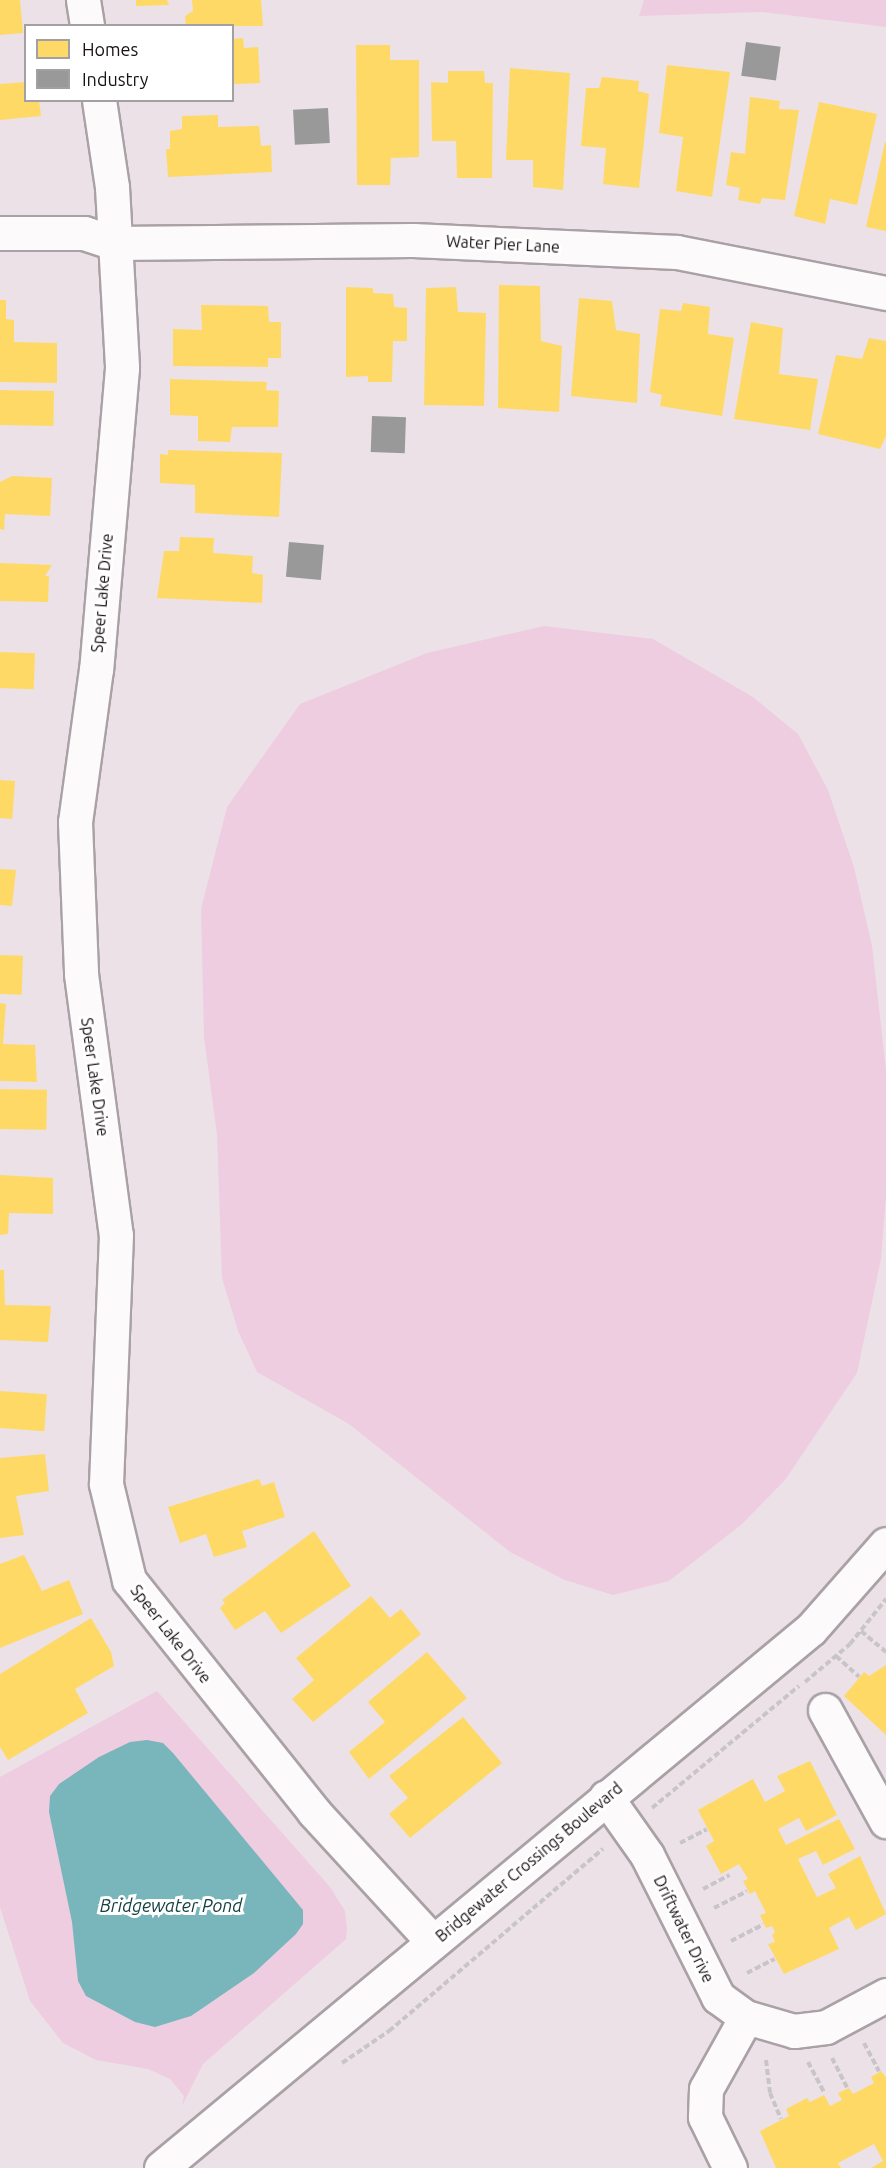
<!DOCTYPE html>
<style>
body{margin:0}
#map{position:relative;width:886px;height:2168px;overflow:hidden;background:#ece1e7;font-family:Ubuntu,sans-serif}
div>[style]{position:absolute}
.green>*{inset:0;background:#efcde1}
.water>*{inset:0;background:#78b6bb}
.homes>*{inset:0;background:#ffd966;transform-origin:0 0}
.industry>*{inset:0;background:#999;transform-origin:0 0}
.path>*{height:4px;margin-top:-2px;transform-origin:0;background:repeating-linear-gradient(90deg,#c8c5c7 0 6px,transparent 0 9px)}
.roads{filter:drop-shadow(2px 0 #a9a1a6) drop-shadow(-2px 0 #a9a1a6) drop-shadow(0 2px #a9a1a6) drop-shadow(0 -2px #a9a1a6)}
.minor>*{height:33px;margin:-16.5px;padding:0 16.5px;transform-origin:16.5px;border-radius:16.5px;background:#fcfafb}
span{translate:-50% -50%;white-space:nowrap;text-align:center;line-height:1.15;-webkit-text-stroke:6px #fff;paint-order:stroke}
.street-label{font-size:16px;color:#191216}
.water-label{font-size:18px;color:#174244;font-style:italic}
.legend{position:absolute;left:24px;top:24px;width:210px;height:78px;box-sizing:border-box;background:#fff;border:2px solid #a3a0a2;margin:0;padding:8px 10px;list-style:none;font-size:18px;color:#191216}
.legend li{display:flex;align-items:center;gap:12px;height:30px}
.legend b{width:30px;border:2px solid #a3a0a2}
</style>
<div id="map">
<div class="green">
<i style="clip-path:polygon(644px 0,886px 0,886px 27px,762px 12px,639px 16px)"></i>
<i style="clip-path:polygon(544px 626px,653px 639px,753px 697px,798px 734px,828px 790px,854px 867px,872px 946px,886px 1070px,886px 1196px,881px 1259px,857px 1373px,785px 1480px,742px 1524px,669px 1581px,613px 1595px,565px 1580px,510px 1552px,349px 1424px,257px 1372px,238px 1331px,222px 1278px,217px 1135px,204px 1037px,201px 909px,227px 807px,300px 704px,427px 653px)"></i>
<i style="clip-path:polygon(157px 1691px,330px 1887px,345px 1911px,347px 1928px,346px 1939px,203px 2064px,182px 2106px,184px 2096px,170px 2079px,148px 2069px,96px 2060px,63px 2043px,30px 2001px,0 1907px,0 1777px)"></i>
</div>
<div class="water">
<i style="clip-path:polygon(147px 1740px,163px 1743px,173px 1753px,303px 1910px,303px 1924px,296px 1934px,254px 1973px,191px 2016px,155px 2027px,135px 2022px,86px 1996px,78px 1981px,72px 1922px,49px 1812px,50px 1796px,59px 1784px,99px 1757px,130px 1742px)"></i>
</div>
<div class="homes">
<i style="clip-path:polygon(0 0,20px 0,23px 33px,0 35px)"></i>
<i style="clip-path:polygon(136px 0,167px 0,169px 5px,136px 6px)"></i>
<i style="clip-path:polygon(192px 0,261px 0,263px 26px,186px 26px,185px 16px,193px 11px)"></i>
<i style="clip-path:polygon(243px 38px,244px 48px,258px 47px,260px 83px,232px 84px,232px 39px)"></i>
<i style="clip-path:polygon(356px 45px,390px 45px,390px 60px,419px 60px,419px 157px,391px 158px,390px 185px,357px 185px)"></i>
<i style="clip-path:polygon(667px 65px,730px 72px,712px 197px,676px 191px,683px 137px,659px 133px)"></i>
<i style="clip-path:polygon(510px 68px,570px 73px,563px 190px,533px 187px,533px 160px,506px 160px)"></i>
<i style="clip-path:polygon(448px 71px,484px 71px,485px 83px,493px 83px,492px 178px,457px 178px,456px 141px,432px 141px,431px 82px,448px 83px)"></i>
<i style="clip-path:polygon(602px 77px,639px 81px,638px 91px,649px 94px,639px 188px,603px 184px,606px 148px,581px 146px,586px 88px,599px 88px)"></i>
<i style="clip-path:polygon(26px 82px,26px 100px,39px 100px,41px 116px,0 120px,0 84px)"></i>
<i style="clip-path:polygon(750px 97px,780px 101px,779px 109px,799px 110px,785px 200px,762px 198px,760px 204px,738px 200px,740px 188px,726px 185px,731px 152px,745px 154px)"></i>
<i style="clip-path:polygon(819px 102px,877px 114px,857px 205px,830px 199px,825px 224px,794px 216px)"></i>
<i style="clip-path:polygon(218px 115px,218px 127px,259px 126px,261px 146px,271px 145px,272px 172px,168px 177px,166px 149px,170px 149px,170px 131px,182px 129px,182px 116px)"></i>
<i style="clip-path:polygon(885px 142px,886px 142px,886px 231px,866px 227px)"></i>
<i style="clip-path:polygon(499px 285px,540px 286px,541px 341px,562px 346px,559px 412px,498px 408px)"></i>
<i style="clip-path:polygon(346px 287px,373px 288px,373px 293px,393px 294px,394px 307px,407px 308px,407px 341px,393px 341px,392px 382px,368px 382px,368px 376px,346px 377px)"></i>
<i style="clip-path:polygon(456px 287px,458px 312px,486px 313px,484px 406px,424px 405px,426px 288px)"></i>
<i style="clip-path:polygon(579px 298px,612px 301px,616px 330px,640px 334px,637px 403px,571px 396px)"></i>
<i style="clip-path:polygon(0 300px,6px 300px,6px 319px,14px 320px,14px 342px,57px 343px,57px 383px,0 382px)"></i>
<i style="clip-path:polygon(683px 303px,710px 307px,708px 334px,734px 338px,722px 416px,660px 406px,662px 395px,650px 392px,660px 309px,681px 311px)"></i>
<i style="clip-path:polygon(201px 305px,268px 306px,269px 322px,281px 322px,281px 358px,268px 358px,268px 367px,173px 366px,173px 329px,202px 330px)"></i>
<i style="clip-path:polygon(751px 322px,783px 328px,779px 374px,818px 379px,810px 430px,734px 419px)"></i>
<i style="clip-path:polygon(869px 338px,886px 341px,886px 436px,880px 449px,818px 434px,836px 355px,862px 359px)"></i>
<i style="clip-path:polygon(170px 379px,267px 382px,266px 390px,279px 391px,278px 427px,232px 427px,230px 442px,198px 441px,198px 416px,170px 415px)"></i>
<i style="left:0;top:390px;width:54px;height:35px;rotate:1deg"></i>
<i style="clip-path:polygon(168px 450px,282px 453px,279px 517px,195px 513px,195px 485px,160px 483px,160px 454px,168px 455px)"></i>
<i style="clip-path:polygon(12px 476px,52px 478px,50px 516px,5px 514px,4px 530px,0 529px,0 482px)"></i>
<i style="clip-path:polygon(180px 537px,214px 538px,213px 553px,253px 556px,252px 573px,263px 575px,262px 603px,157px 598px,164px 551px,179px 551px)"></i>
<i style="clip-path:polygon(0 563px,52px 565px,45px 576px,49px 576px,48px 602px,0 601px)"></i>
<i style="left:0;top:652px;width:35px;height:36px;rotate:2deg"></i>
<i style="left:0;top:780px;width:15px;height:38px;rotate:4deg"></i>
<i style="clip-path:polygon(0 869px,16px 870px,12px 906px,0 905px)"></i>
<i style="left:0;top:955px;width:23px;height:39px;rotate:2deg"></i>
<i style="clip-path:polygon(0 1003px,6px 1004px,3px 1044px,35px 1045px,37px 1082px,0 1081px)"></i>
<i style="left:0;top:1089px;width:47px;height:40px;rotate:1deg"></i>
<i style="clip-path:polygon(0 1175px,53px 1178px,53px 1214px,9px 1213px,8px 1234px,0 1235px)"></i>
<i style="clip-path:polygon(0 1270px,4px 1270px,5px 1305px,51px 1306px,48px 1342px,0 1340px)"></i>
<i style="left:0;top:1391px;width:47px;height:37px;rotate:4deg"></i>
<i style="clip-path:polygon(45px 1454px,49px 1491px,16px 1496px,24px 1535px,0 1538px,0 1458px)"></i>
<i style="clip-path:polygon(259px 1479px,262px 1486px,274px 1482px,285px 1517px,242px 1531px,247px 1547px,214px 1557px,206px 1534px,180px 1543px,168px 1507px)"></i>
<i style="clip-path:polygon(314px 1531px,351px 1586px,281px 1633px,265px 1611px,235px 1630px,220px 1608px,225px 1603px,222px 1600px)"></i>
<i style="clip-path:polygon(24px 1555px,42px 1591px,69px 1580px,83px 1614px,0 1648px,0 1564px)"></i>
<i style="clip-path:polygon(371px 1596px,390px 1618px,401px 1609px,421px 1634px,313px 1722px,292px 1699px,314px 1680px,296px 1658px)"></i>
<i style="clip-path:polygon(91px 1618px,111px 1652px,114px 1666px,75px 1689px,88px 1713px,8px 1760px,0 1747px,0 1674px)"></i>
<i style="clip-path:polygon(427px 1652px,467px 1698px,369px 1779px,349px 1752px,385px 1722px,368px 1702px)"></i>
<i style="clip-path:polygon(886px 1665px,886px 1735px,844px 1696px,864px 1672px,869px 1676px)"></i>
<i style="clip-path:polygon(463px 1717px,502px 1763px,410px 1838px,389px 1814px,408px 1798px,389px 1776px)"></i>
<i style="clip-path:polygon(810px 1761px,837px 1815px,806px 1831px,799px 1818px,778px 1829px,786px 1845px,839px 1819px,855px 1849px,823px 1865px,816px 1851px,798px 1859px,817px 1897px,836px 1888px,828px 1874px,860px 1856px,886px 1914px,856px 1930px,849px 1917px,829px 1928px,839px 1949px,784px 1974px,768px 1944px,775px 1942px,772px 1935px,775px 1932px,772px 1926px,766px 1928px,760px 1915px,766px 1913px,755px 1891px,750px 1894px,743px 1881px,748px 1879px,739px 1864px,721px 1874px,706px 1846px,714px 1841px,698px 1810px,753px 1779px,765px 1802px,785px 1791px,777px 1776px)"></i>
<i style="clip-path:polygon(881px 2071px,886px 2077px,886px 2168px,871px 2168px,883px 2161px,874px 2144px,838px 2163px,841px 2168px,776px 2168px,760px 2131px,789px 2116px,786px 2109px,807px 2098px,810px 2102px,824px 2095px,830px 2106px,842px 2100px,838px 2093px,849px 2088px,853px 2094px,874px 2083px,871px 2077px)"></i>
</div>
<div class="industry">
<i style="left:746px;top:42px;width:35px;height:34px;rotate:8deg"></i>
<i style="left:328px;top:108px;width:35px;height:35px;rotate:87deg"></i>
<i style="left:372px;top:416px;width:34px;height:36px;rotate:2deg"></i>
<i style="left:289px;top:542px;width:35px;height:35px;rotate:5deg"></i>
</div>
<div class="path">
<i style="left:861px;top:1631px;width:33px;rotate:40deg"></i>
<i style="left:836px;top:1656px;width:31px;rotate:42deg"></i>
<i style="left:805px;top:1682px;width:59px;rotate:-40.2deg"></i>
<i style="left:850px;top:1644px;width:58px;rotate:-51.3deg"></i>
<i style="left:652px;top:1808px;width:191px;rotate:-39.7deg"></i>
<i style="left:680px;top:1843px;width:30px;rotate:-27deg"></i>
<i style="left:703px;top:1889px;width:30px;rotate:-28deg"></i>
<i style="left:714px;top:1908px;width:37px;rotate:-27deg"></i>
<i style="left:731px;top:1941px;width:36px;rotate:-27deg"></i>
<i style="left:747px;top:1973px;width:31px;rotate:-27deg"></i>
<i style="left:864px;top:2043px;width:32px;rotate:62deg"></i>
<i style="left:832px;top:2058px;width:33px;rotate:63deg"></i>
<i style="left:766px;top:2060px;width:33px;rotate:83deg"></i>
<i style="left:770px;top:2093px;width:28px;rotate:67deg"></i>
<i style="left:808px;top:2062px;width:34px;rotate:62deg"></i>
<i style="left:342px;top:2063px;width:57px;rotate:-34.2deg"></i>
<i style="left:389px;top:2031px;width:281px;rotate:-40.4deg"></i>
</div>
<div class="roads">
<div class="minor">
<i style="left:83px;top:0;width:26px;rotate:81deg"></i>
<i style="left:99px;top:100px;width:88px;rotate:81.5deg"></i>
<i style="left:112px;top:187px;width:181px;rotate:86.8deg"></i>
<i style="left:122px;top:368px;width:302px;rotate:94.9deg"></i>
<i style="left:96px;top:669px;width:154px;rotate:97.8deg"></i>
<i style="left:75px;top:822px;width:152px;rotate:87.7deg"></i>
<i style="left:81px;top:974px;width:263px;rotate:82.4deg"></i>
<i style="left:116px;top:1235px;width:249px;rotate:92.3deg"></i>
<i style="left:106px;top:1484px;width:99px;rotate:76.5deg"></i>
<i style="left:129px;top:1580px;width:297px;rotate:51.4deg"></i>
<i style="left:314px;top:1812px;width:176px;rotate:47.5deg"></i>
<i style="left:0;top:233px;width:84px"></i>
<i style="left:84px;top:233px;width:33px;rotate:18deg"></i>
<i style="left:115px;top:243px;width:298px;rotate:-0.6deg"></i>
<i style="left:413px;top:240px;width:264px;rotate:2.6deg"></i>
<i style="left:677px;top:252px;width:213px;rotate:11.1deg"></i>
<i style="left:825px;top:1710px;width:127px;rotate:61.2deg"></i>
<i style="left:606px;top:1797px;width:71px;rotate:54.7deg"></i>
<i style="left:647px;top:1855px;width:159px;rotate:63.4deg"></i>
<i style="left:718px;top:1997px;width:34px;rotate:36deg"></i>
<i style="left:746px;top:2017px;width:50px;rotate:16.3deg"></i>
<i style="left:794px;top:2031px;width:32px;rotate:-7deg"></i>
<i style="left:826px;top:2027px;width:68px;rotate:-28.1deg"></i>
<i style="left:161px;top:2168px;width:844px;rotate:-39.67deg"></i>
<i style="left:811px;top:1629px;width:113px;rotate:-48.6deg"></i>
<i style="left:730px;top:2168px;width:57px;rotate:-116.1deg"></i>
<i style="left:705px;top:2117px;width:28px;rotate:-88deg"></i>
<i style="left:706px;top:2089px;width:82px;rotate:-60.9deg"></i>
</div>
</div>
<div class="street-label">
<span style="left:503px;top:244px;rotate:3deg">Water Pier Lane</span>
<span style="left:102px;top:593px;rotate:-85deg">Speer Lake Drive</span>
<span style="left:95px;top:1077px;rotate:82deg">Speer Lake Drive</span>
<span style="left:171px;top:1634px;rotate:52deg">Speer Lake Drive</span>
<span style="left:529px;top:1862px;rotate:-40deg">Bridgewater Crossings Boulevard</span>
<span style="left:684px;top:1929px;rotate:64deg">Driftwater Drive</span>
</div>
<div class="water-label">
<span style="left:171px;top:1905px">Bridgewater Pond</span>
</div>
<ul class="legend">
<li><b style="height:16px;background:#ffd966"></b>Homes</li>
<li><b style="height:16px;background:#999"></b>Industry</li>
</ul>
</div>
